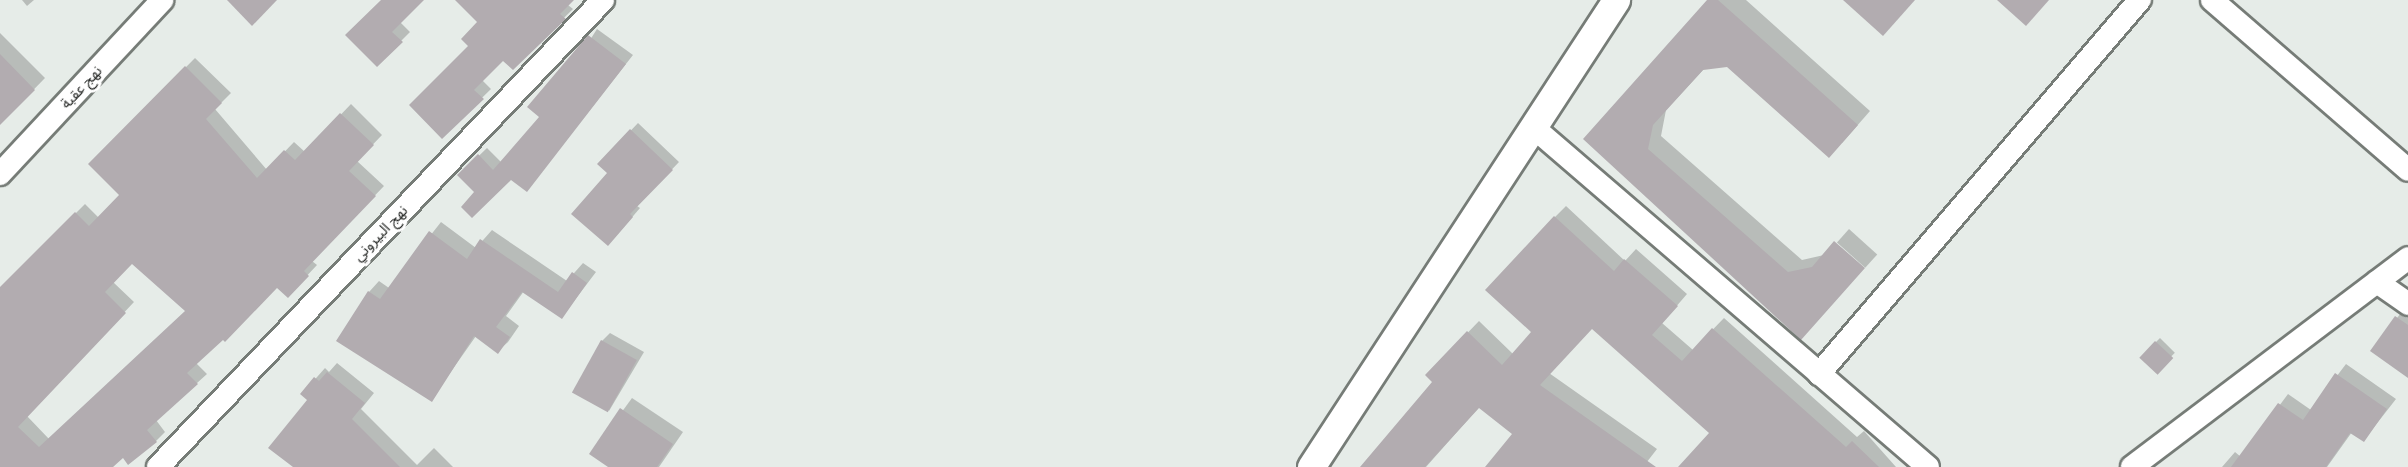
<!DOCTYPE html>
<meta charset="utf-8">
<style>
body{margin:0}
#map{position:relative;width:2408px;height:467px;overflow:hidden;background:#e6ece8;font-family:"Archivo Narrow","Noto Sans Arabic",sans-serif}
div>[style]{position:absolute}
.shadow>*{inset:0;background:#0003;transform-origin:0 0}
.building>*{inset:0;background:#b2acb0;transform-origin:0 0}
.roads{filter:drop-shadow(2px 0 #767c77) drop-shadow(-2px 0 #767c77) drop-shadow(0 2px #767c77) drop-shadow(0 -2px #767c77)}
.minor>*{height:22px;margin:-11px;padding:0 11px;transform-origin:11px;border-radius:11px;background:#fff}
.tertiary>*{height:27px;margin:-13.5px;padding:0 13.5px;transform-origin:13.5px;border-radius:13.5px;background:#fff}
span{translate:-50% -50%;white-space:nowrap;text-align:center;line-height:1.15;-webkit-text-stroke:6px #fff;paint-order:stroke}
.street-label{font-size:15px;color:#272927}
</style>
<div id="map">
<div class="shadow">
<i style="clip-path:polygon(22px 0,34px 0,27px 6px)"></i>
<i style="clip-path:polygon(383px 0,422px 0,400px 22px,410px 32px,377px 65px)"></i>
<i style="clip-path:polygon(457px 0,572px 0,568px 5px,573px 9px,513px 68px,503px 59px,482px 80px,491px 89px,442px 137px,479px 22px)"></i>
<i style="clip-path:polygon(1709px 0,1746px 0,1870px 111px,1842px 143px,1727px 66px,1704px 69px,1666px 110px,1661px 136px,1802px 260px,1824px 255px,1814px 325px,1585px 139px)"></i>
<i style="clip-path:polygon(597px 29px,633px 55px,527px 190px,511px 178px,477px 192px,459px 175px,487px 148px,502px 163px,541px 117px)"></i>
<i style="clip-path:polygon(0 33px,45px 78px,8px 116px,0 108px)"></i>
<i style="clip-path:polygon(evenodd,195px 58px,231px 93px,215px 109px,267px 170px,294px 142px,305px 152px,351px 104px,382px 135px,357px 161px,384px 186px,312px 261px,317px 265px,288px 296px,277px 286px,196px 363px,207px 374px,156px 420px,165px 432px,156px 441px,123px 456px,111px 467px,0 467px,0 289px,85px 204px,99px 218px,121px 195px,90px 164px,195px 58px,132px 262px,187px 311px,49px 439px,27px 416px,134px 302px,113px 282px,132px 262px)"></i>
<i style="clip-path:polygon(638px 123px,679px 162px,637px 206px,640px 208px,616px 236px,609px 173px,599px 164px)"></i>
<i style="clip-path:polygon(1566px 206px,1625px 261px,1636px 249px,1687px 294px,1662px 323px,1693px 350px,1724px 318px,1857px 437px,1864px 431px,1896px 467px,1691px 467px,1711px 433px,1592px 328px,1549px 373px,1657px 449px,1643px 467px,1487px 467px,1514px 434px,1480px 406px,1426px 467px,1379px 467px,1434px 382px,1427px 375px,1479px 321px,1513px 354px,1534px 332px,1555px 217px)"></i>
<i style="clip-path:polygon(441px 222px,476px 248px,492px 230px,567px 281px,583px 263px,596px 272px,562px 317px,524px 291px,506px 316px,519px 326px,508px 342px,497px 352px,476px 336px,431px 400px,369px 292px,379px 281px,389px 288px)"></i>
<i style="left:1849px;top:229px;width:38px;height:18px;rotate:42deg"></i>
<i style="clip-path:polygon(2404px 309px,2408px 312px,2408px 376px,2372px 350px)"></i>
<i style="clip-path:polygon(610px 333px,644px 352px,609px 411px,602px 341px)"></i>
<i style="left:2160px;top:338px;width:21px;height:27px;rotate:45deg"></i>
<i style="clip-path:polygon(337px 363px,374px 393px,361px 409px,417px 465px,434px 448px,453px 467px,295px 467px,309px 399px,302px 394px,325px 368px,329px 372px)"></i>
<i style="clip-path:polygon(2346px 364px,2396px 399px,2364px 440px,2352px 432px,2327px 467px,2222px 467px,2235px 452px,2241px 457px,2288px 394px,2311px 410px)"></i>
<i style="clip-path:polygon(632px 398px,683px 432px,659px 467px,611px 467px,591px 454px)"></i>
</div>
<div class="building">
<i style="clip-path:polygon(227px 0,277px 0,252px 26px)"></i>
<i style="clip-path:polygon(381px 0,424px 0,392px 32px,403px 42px,377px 67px,345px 35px)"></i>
<i style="clip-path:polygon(455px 0,574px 0,560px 14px,566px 19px,513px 70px,503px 61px,474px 90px,484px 99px,442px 139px,409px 105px,468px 46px,461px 39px,477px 22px)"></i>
<i style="clip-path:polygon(1707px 0,1718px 0,1858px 125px,1829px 158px,1727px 67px,1703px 70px,1653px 125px,1648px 149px,1788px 272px,1812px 267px,1834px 241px,1865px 268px,1801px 340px,1583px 139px)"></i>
<i style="clip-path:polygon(1843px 0,1915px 0,1883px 36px)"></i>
<i style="clip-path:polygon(1997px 0,2049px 0,2026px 26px)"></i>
<i style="clip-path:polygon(588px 35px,626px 64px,527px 192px,511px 180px,472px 218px,461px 207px,474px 192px,457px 175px,478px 154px,493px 170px,539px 117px,527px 107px)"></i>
<i style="clip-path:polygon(0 54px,35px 90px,0 125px)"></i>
<i style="clip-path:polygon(evenodd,185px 66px,222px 103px,206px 119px,257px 178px,284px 150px,295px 160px,340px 113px,374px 145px,349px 171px,376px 196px,304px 271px,309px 276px,288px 298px,277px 288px,225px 342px,223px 340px,187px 373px,198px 384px,147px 430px,157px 442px,128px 465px,123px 458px,113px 467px,0 467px,0 287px,75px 212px,89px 226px,119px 195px,88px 164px,185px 66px,132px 264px,185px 311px,39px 447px,18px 427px,126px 313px,105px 292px,132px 264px)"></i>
<i style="clip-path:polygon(630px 129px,673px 170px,630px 214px,633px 217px,608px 246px,571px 214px,607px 173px,597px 164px)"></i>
<i style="clip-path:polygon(1554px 216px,1614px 271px,1624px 259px,1678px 306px,1652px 335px,1682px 361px,1712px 328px,1846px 447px,1852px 441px,1879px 467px,1678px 467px,1709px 433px,1592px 329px,1540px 385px,1656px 467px,1485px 467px,1512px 434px,1479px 408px,1425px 467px,1360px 467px,1432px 382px,1425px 375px,1467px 331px,1502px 365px,1531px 332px,1485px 290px)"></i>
<i style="clip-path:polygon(429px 231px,467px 259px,480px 239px,558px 292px,572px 272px,587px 283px,562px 319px,522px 292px,496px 327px,510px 337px,498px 354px,474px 336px,432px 402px,336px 341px,368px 291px,380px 299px)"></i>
<i style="clip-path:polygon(2395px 316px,2408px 325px,2408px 378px,2370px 351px)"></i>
<i style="left:601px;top:340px;width:41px;height:60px;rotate:29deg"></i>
<i style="left:2155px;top:341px;width:25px;height:23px;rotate:43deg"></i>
<i style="clip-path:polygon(327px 372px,365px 403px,352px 419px,400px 467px,293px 467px,268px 448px,307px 400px,300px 394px,314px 377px,319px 381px)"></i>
<i style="clip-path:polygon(2335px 373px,2387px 409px,2364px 442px,2350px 433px,2326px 467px,2231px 467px,2278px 403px,2303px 420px)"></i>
<i style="clip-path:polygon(620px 408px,673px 444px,657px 467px,608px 467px,589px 454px)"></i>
</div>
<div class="roads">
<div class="minor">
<i style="left:2212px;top:0;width:259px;rotate:40.9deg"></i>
<i style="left:1533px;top:127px;width:521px;rotate:40.72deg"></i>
<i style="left:0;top:174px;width:238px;rotate:-47deg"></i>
<i style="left:2377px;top:282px;width:38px;rotate:35deg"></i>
<i style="left:1819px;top:374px;width:493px;rotate:-49.4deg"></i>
<i style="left:158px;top:467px;width:645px;rotate:-46.38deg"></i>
<i style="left:2132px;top:467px;width:346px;rotate:-37.1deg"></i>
</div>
<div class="tertiary">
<i style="left:1311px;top:467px;width:558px;rotate:-56.85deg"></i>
</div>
</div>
<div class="street-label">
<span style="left:81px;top:87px;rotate:-47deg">نهج عقبة</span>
<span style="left:380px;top:233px;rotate:-46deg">نهج البيروني</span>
</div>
</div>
